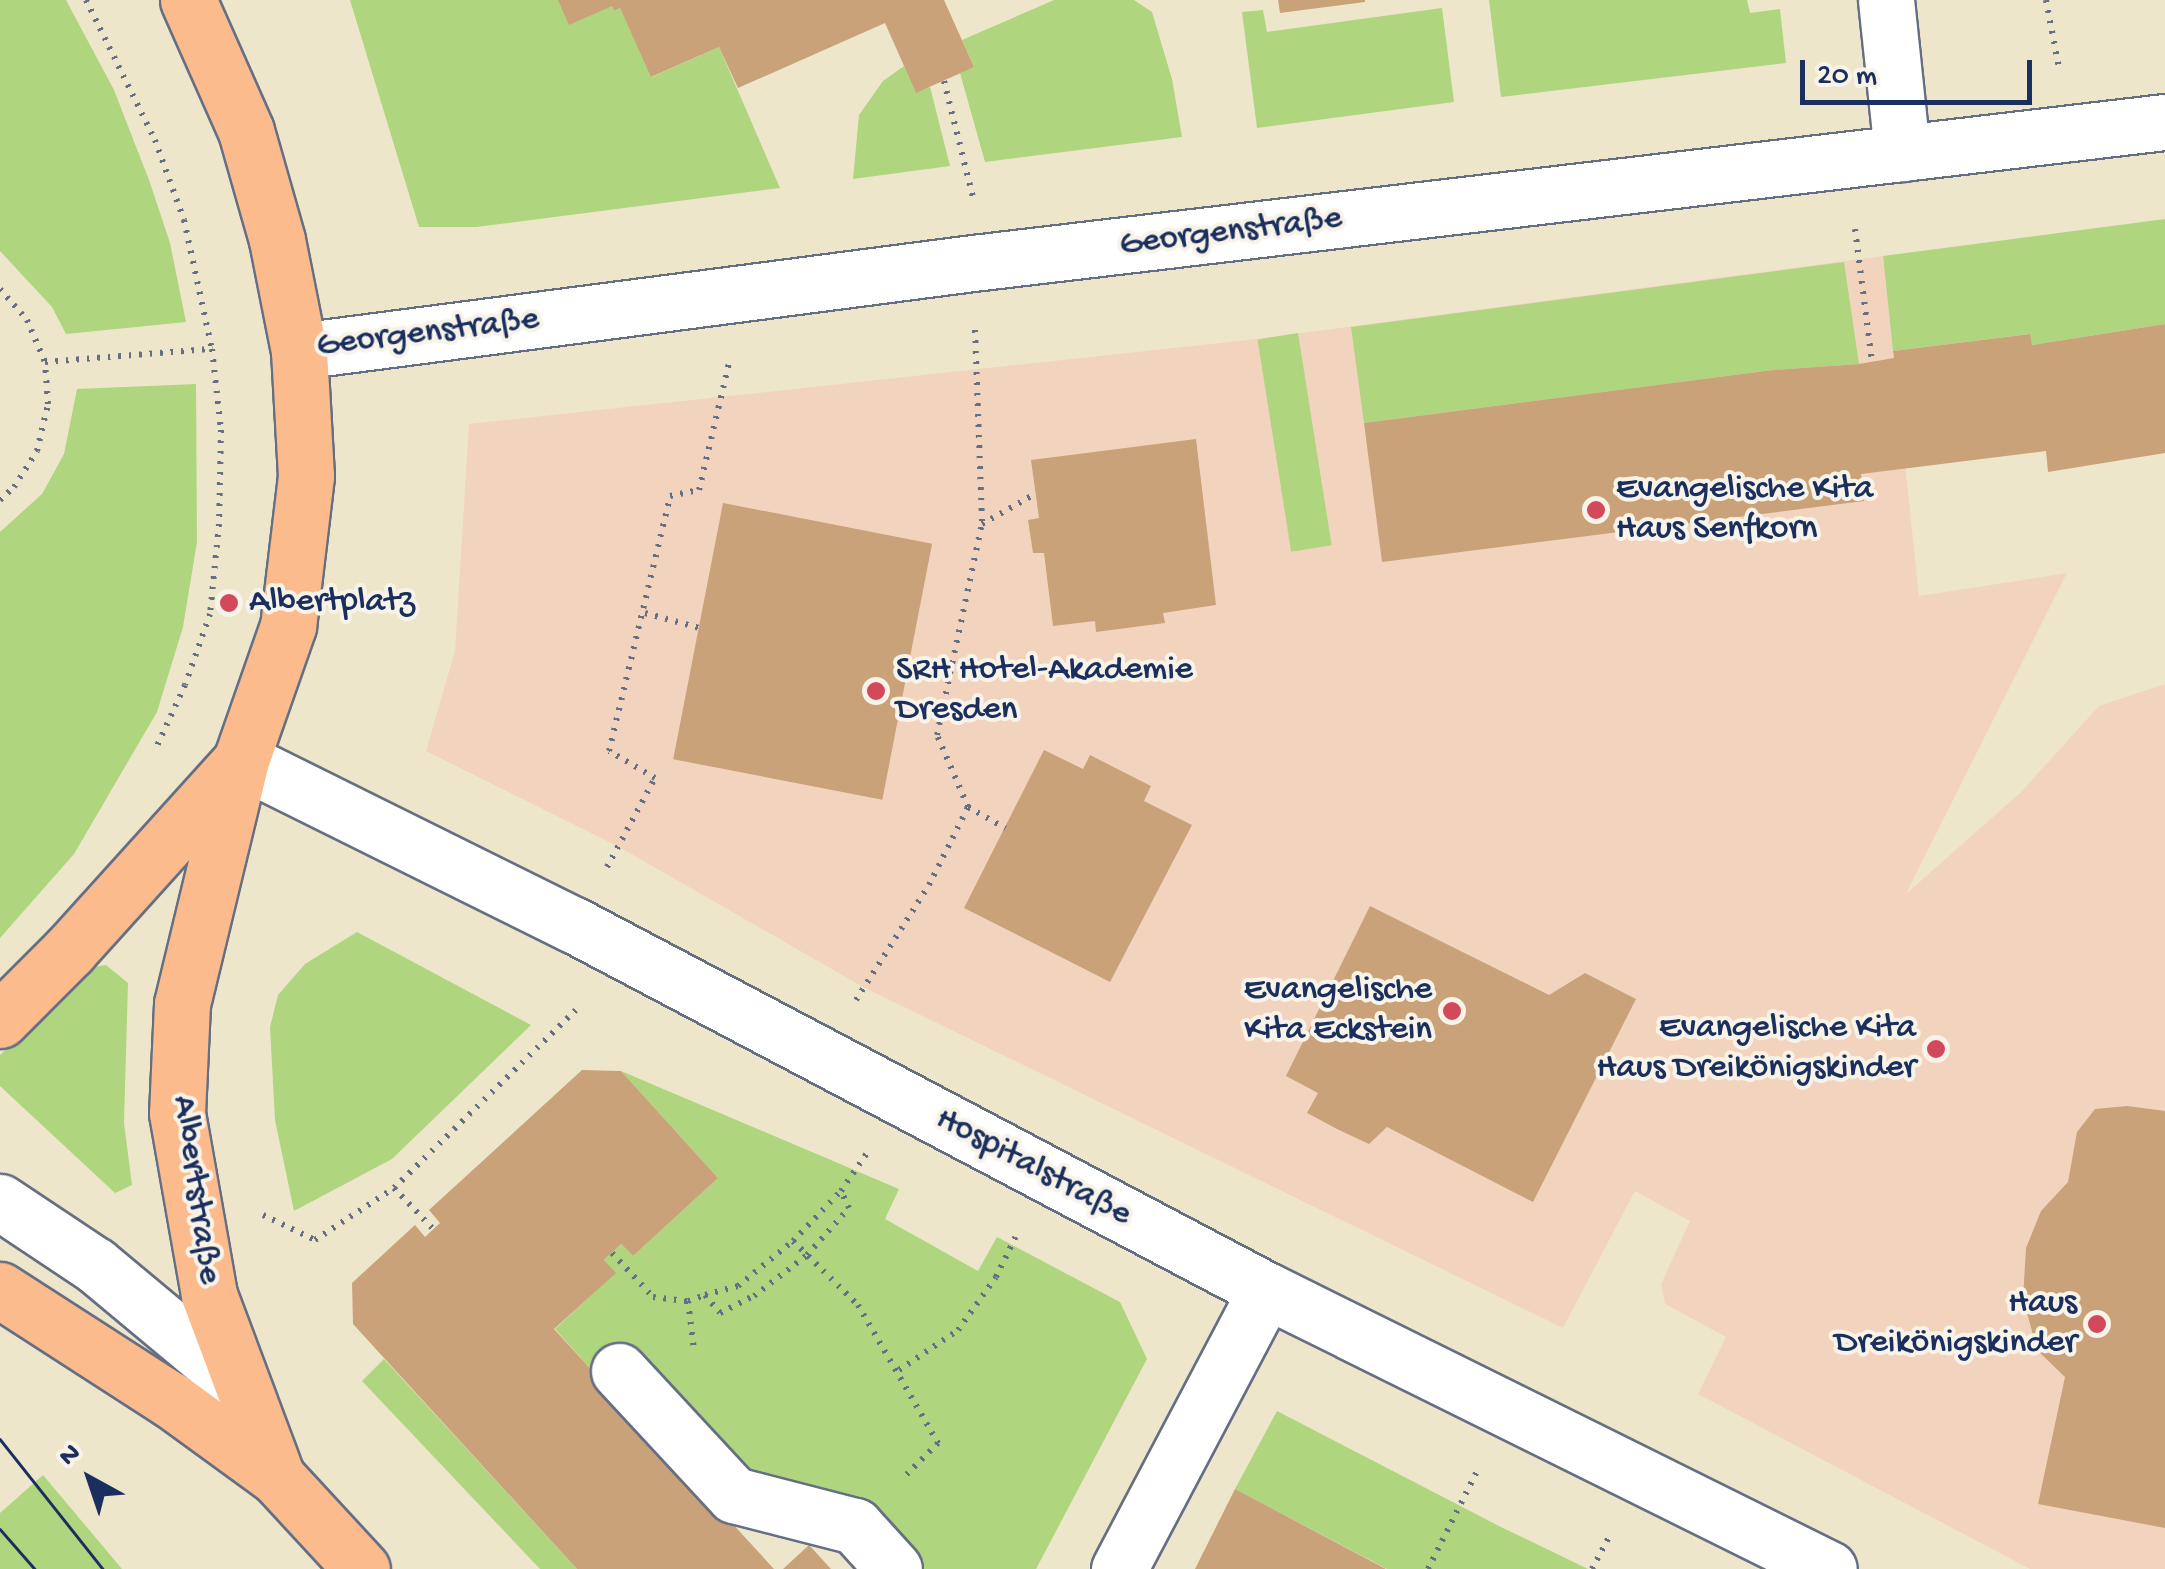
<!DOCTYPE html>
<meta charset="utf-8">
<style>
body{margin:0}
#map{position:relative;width:2165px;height:1569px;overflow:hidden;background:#eee6cb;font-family:"Gochi Hand",sans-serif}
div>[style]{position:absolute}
.built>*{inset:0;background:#f2d4be}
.green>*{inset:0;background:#b0d57f;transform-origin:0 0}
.building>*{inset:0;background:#c9a279;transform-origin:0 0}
.path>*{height:6px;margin-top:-3px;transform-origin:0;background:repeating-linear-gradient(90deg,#656f84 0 2.5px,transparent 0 10.5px)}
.roads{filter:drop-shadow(2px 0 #656f84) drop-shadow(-2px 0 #656f84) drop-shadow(0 2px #656f84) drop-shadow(0 -2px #656f84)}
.minor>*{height:55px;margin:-27.5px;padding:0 27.5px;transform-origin:27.5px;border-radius:27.5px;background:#fff}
.major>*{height:55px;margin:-27.5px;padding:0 27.5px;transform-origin:27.5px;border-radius:27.5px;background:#fbbb8c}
.tram>*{height:2.5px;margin:-1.25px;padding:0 1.25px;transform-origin:1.25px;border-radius:1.25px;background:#1b2f5e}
.dots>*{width:28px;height:28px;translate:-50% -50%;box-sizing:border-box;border:5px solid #f7f3e8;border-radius:50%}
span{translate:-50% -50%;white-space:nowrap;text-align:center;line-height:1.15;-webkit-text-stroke:8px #f7f3e8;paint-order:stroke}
.street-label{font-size:35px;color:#1b2f5e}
.poi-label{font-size:35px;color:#1b2f5e}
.left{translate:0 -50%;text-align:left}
.right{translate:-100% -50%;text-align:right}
.north{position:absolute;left:40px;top:1429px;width:100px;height:100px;-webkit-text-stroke:8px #f7f3e8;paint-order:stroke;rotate:320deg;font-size:28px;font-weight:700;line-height:40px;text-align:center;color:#1b2f5e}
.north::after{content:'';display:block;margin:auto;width:35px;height:45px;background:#1b2f5e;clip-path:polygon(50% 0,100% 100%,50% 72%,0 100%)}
.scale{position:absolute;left:1800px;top:60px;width:232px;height:45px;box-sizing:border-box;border:5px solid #1b2f5e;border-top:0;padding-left:12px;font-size:30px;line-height:35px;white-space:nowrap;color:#1b2f5e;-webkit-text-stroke:8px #f7f3e8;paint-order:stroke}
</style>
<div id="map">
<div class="built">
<i style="clip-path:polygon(1883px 256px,1919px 596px,2067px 573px,1906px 894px,2021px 792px,2099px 706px,2165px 684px,2165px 1569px,2030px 1569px,1698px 1394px,1726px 1337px,1665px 1304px,1661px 1284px,1690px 1221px,1635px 1191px,1563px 1328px,863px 987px,619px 847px,426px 751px,455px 651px,469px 424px,1257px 339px)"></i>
</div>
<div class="green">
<i style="clip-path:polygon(0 0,66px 0,114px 90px,149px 180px,170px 243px,186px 322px,66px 334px,52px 307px,0 251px)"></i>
<i style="clip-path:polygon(350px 0,558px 0,612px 6px,614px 11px,620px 8px,652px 77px,719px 47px,780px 188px,476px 227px,419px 227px)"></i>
<i style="clip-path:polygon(1054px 0,1134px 0,1152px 12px,1172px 79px,1182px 137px,985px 162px,960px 73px,974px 67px,962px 40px)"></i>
<i style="clip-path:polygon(1489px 0,1747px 0,1750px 13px,1780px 9px,1786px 63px,1501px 97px)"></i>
<i style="clip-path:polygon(1442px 8px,1454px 102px,1257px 128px,1242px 12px,1263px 10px,1267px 32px)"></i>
<i style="clip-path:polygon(904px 66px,916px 92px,930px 87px,950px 166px,853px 179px,859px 115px,883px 81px)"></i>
<i style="clip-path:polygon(2165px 219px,2165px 324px,2032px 345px,2029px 334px,1893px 351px,1883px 256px)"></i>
<i style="clip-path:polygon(1844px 262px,1859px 364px,1773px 370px,1364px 423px,1351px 327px)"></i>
<i style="left:1298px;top:333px;width:215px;height:41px;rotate:81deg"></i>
<i style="clip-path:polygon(196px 384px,197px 542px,183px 627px,157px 712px,74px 854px,0 938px,0 532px,42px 494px,64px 454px,77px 389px)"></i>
<i style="clip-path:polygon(357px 932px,531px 1025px,392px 1159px,294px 1211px,275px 1120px,270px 1027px,278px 995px,305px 964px)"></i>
<i style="clip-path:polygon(106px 965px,128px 983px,124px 1123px,132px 1185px,115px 1193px,0 1086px,0 1055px,93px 967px)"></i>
<i style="clip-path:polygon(621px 1071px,899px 1189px,885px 1219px,978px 1271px,997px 1237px,1120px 1302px,1147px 1359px,1036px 1569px,915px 1569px,734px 1475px,597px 1376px,555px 1329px,615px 1273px,604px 1260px,621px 1244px,633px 1256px,718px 1178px)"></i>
<i style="clip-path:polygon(384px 1359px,577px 1569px,540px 1569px,362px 1381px)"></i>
<i style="clip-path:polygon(1277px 1411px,1499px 1526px,1588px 1569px,1387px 1569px,1235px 1489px)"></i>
<i style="clip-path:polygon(43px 1475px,122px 1569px,0 1569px,0 1513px)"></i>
</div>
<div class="building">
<i style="clip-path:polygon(558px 0,944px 0,974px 67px,916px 93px,885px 23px,738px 88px,719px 47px,651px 77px,620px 8px,614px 11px,612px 6px,569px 25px)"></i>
<i style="clip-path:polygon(1278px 0,1365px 0,1365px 2px,1280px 13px)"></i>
<i style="clip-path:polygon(2165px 324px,2165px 453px,2048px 472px,2046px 451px,1861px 474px,1864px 501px,1382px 562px,1364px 423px,1773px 370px,1859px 364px,1894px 358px,1893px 351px,2030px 334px,2032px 345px)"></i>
<i style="clip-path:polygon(1196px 439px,1216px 605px,1163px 613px,1165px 623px,1096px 632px,1095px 621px,1053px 626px,1044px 553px,1033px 553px,1028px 520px,1039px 518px,1031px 460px)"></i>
<i style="left:723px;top:503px;width:213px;height:261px;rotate:11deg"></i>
<i style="clip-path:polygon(1044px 750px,1083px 769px,1090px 755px,1151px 786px,1144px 801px,1192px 825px,1110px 982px,964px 908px)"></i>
<i style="clip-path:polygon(1370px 906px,1549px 995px,1585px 973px,1636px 999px,1533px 1202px,1387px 1127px,1369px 1144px,1339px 1130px,1307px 1113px,1318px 1093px,1286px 1076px)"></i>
<i style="clip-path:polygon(582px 1070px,621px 1071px,718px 1178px,633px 1256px,621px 1244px,604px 1260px,616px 1273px,554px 1329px,774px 1569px,577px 1569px,353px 1324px,352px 1283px,415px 1225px,425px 1237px,440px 1223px,429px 1210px)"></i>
<i style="clip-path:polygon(2127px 1106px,2165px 1111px,2165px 1528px,2038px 1504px,2065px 1377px,2037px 1350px,2023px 1298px,2026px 1248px,2041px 1211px,2068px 1182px,2077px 1132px,2095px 1109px)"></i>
<i style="clip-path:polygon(1235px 1489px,1386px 1569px,1195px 1569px)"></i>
<i style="clip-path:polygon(809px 1545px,831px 1569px,783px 1569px)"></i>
</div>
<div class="path">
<i style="left:86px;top:0;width:156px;rotate:63.8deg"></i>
<i style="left:155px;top:140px;width:85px;rotate:70.1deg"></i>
<i style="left:184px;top:220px;width:132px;rotate:77.8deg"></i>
<i style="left:212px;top:349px;width:81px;rotate:83.7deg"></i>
<i style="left:221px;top:430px;width:94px;rotate:91.2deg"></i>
<i style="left:219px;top:524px;width:90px;rotate:95.7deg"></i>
<i style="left:210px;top:614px;width:75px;rotate:109.4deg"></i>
<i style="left:185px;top:685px;width:69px;rotate:114.7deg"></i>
<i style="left:2046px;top:0;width:69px;rotate:79.2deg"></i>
<i style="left:944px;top:81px;width:120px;rotate:76deg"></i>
<i style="left:1855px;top:229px;width:134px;rotate:82.7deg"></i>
<i style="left:0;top:289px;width:41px;rotate:48.9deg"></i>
<i style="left:27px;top:320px;width:46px;rotate:66.8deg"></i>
<i style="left:45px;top:362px;width:168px;rotate:-4.5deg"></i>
<i style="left:975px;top:330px;width:194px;rotate:87.9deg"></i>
<i style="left:0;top:500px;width:19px;rotate:-43deg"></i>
<i style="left:14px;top:487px;width:43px;rotate:-57.4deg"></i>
<i style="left:37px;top:451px;width:48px;rotate:-76.8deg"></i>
<i style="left:48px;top:404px;width:42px;rotate:-94.1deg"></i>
<i style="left:645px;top:613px;width:56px;rotate:15.5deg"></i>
<i style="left:968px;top:807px;width:43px;rotate:29.6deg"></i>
<i style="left:607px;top:867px;width:101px;rotate:-61.7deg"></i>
<i style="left:655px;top:778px;width:53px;rotate:-149.6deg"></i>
<i style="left:609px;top:751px;width:262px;rotate:-76.5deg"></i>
<i style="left:670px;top:496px;width:30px;rotate:-12deg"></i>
<i style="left:699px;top:490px;width:130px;rotate:-76.7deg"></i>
<i style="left:856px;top:1000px;width:136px;rotate:-57.6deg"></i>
<i style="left:929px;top:885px;width:87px;rotate:-63.4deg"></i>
<i style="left:968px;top:807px;width:78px;rotate:-113.3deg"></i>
<i style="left:937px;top:735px;width:216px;rotate:-78deg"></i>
<i style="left:982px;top:524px;width:61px;rotate:-29.5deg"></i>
<i style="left:394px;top:1188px;width:57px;rotate:46.4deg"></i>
<i style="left:263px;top:1215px;width:58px;rotate:25.7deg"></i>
<i style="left:315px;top:1240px;width:95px;rotate:-33.4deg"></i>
<i style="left:394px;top:1188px;width:260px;rotate:-44.4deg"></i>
<i style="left:793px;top:1241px;width:91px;rotate:44.6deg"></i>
<i style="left:858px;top:1305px;width:160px;rotate:59.9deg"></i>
<i style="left:938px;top:1443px;width:51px;rotate:135deg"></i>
<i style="left:612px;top:1253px;width:60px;rotate:47deg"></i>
<i style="left:653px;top:1297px;width:35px;rotate:7deg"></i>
<i style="left:688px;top:1301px;width:18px;rotate:-19deg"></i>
<i style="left:705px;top:1295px;width:23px;rotate:50deg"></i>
<i style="left:720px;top:1313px;width:38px;rotate:-27deg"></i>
<i style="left:754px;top:1296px;width:67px;rotate:-37.7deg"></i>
<i style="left:807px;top:1255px;width:63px;rotate:-48.2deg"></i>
<i style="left:849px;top:1208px;width:19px;rotate:-115deg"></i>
<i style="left:841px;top:1191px;width:46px;rotate:-55.6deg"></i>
<i style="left:705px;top:1295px;width:34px;rotate:-15deg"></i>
<i style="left:738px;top:1286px;width:71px;rotate:-39.3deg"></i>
<i style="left:793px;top:1241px;width:69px;rotate:-46.2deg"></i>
<i style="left:688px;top:1301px;width:49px;rotate:83deg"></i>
<i style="left:899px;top:1370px;width:71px;rotate:-34.1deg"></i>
<i style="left:958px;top:1330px;width:65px;rotate:-54.4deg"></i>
<i style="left:996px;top:1277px;width:48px;rotate:-64deg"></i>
<i style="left:1428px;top:1569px;width:112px;rotate:-63.4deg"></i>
<i style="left:1592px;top:1569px;width:38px;rotate:-62deg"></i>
</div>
<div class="roads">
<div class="minor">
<i style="left:1886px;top:0;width:154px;rotate:84deg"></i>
<i style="left:299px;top:351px;width:680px;rotate:-7.44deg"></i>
<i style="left:973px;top:263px;width:1200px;rotate:-6.75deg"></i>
<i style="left:241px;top:760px;width:372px;rotate:26.4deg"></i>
<i style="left:574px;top:925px;width:782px;rotate:27.81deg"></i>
<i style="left:1266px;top:1290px;width:628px;rotate:26.36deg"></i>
<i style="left:0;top:1202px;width:114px;rotate:33.6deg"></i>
<i style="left:95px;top:1265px;width:189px;rotate:39.8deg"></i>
<i style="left:619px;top:1371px;width:169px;rotate:47.2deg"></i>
<i style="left:734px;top:1495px;width:125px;rotate:14.4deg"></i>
<i style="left:855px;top:1526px;width:58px;rotate:47.8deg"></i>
<i style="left:1119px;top:1569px;width:315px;rotate:-62.2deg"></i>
</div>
<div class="major">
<i style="left:188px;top:0;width:143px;rotate:66.1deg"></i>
<i style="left:246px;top:131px;width:113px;rotate:74.1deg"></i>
<i style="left:277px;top:240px;width:113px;rotate:78.8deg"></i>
<i style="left:299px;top:351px;width:125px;rotate:86.8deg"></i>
<i style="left:306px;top:476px;width:151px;rotate:96.8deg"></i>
<i style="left:288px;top:626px;width:142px;rotate:109.3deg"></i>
<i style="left:241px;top:760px;width:251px;rotate:103.6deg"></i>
<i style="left:182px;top:1004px;width:109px;rotate:92.6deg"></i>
<i style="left:177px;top:1113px;width:185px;rotate:80deg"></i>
<i style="left:209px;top:1295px;width:194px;rotate:69.5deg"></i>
<i style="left:0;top:1020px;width:98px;rotate:-45deg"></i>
<i style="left:69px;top:951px;width:249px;rotate:-47.9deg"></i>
<i style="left:0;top:1290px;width:203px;rotate:32.8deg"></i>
<i style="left:171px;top:1400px;width:131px;rotate:36deg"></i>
<i style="left:277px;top:1477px;width:125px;rotate:47.3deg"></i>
</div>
</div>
<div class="tram">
<i style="left:0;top:1439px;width:166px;rotate:51.6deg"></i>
<i style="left:0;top:1529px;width:53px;rotate:48.8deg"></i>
</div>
<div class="dots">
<i style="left:1596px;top:510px;background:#d1495b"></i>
<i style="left:229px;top:603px;background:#d1495b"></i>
<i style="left:876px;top:691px;background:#d1495b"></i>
<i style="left:1452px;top:1011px;background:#d1495b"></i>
<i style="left:1936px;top:1049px;background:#d1495b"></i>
<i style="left:2097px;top:1324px;background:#d1495b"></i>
</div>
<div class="street-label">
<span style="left:1231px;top:233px;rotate:-7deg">Georgenstraße</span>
<span style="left:428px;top:334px;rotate:-7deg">Georgenstraße</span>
<span style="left:1033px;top:1168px;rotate:28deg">Hospitalstraße</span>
<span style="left:195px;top:1190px;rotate:82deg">Albertstraße</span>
</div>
<div class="poi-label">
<span class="left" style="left:1616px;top:510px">Evangelische Kita<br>Haus Senfkorn</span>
<span class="left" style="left:249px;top:603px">Albertplatz</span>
<span class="left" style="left:896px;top:691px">SRH Hotel-Akademie<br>Dresden</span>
<span class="right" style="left:1432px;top:1011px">Evangelische<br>Kita Eckstein</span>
<span class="right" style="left:1916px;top:1049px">Evangelische Kita<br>Haus Dreikönigskinder</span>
<span class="right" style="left:2077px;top:1324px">Haus<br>Dreikönigskinder</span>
</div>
<div class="north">N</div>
<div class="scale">20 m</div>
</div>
